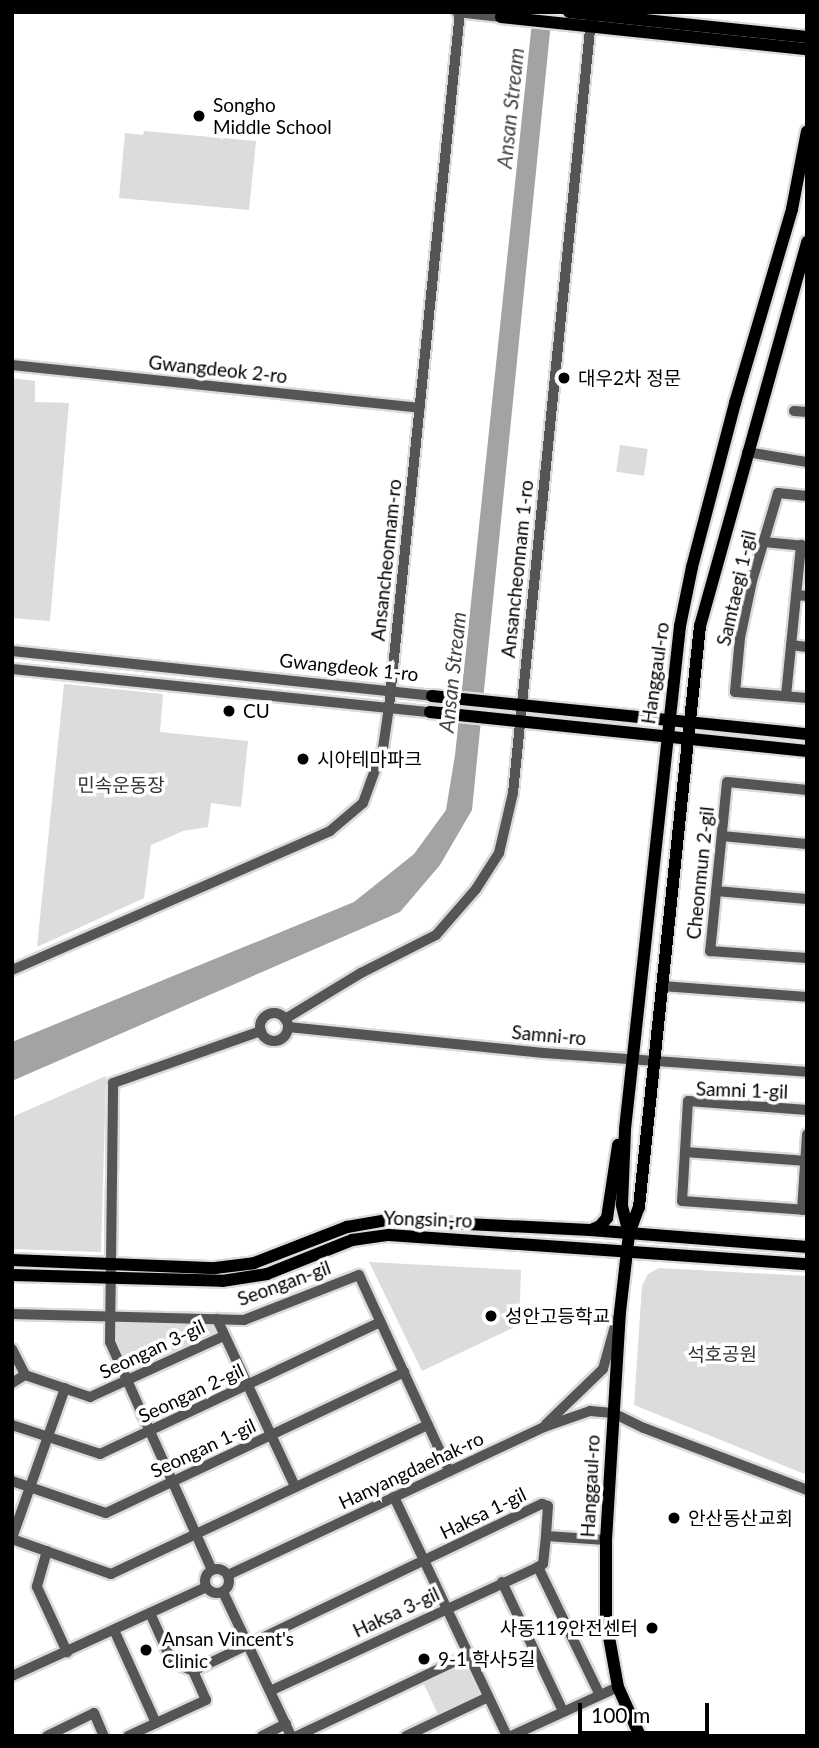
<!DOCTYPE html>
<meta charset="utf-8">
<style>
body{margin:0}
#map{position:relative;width:819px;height:1748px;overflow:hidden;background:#fff;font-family:Lato,"Noto Sans KR",sans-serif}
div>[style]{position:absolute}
.green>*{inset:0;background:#dcdcdc;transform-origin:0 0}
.water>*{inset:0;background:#a3a3a3}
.roads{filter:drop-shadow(2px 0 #dbdbdb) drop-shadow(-2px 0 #dbdbdb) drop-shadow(0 2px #dbdbdb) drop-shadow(0 -2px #dbdbdb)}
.minor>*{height:10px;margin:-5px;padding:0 5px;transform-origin:5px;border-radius:5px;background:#555}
.minor>.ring{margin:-5px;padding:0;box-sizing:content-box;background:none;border:10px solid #555;border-radius:50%}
.major>*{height:12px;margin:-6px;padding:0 6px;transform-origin:6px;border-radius:6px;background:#000}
.dots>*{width:19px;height:19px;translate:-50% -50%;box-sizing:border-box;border:4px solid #fff;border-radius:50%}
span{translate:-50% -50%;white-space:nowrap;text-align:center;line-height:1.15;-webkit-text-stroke:7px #fff;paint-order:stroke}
.poi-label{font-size:19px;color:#000}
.left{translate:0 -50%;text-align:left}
.right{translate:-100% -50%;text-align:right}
.street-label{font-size:19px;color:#000}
.park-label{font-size:19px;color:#333}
.water-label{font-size:21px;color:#444;font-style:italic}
.frame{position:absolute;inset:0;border:14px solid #000;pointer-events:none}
.scale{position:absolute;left:578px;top:1703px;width:131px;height:32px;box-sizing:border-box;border:4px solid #000;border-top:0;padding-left:9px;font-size:21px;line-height:24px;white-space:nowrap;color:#000;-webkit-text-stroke:5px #fff;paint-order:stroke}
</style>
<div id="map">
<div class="green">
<i style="clip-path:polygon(144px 131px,256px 141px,249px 210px,119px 198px,125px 133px,143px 135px)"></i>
<i style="clip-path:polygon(12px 378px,35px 381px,35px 402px,69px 403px,50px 621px,12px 618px)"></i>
<i style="left:620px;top:445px;width:28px;height:27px;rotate:8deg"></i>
<i style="clip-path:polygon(64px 684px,163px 694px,160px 732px,248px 741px,241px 807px,211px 803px,208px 827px,183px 831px,151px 845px,144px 898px,37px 947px)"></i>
<i style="clip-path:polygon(106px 1076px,101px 1252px,12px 1249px,12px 1117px)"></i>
<i style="clip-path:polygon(369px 1262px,521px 1270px,519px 1325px,422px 1371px)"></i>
<i style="clip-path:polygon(659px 1268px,807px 1276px,807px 1475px,634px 1405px,642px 1286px,648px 1274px)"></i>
<i style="clip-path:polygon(213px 1322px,218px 1333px,129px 1373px,114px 1333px,118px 1323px)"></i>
<i style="left:464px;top:1659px;width:40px;height:47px;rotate:65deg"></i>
</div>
<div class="water">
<i style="clip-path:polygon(533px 12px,552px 12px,472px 810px,440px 865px,400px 912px,12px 1081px,12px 1042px,354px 902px,414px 854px,446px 810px,455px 755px)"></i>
</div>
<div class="roads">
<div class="minor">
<i style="left:457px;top:12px;width:44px;rotate:6.5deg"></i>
<i style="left:12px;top:365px;width:410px;rotate:6deg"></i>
<i style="left:794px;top:411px;width:13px;rotate:4deg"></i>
<i style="left:747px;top:452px;width:61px;rotate:9.5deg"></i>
<i style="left:807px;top:496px;width:29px;rotate:-174deg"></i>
<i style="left:778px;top:493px;width:92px;rotate:106.5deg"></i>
<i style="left:752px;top:581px;width:58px;rotate:101.9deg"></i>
<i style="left:740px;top:638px;width:54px;rotate:95.3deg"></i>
<i style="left:735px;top:692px;width:72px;rotate:4.8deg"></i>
<i style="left:764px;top:542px;width:41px;rotate:5.6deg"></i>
<i style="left:796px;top:595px;width:11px;rotate:5deg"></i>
<i style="left:791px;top:645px;width:16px;rotate:7deg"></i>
<i style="left:12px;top:651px;width:422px;rotate:6.1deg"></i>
<i style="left:12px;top:669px;width:420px;rotate:5.9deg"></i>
<i style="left:786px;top:696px;width:152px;rotate:-84.3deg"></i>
<i style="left:807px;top:790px;width:80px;rotate:-174.3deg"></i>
<i style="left:727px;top:782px;width:170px;rotate:95.7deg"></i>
<i style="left:710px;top:951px;width:97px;rotate:4.1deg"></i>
<i style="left:722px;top:836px;width:85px;rotate:5.4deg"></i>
<i style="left:716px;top:891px;width:91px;rotate:5deg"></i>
<i style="left:12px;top:970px;width:347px;rotate:-23.6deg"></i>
<i style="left:330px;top:831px;width:43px;rotate:-40.3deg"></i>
<i style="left:363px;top:803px;width:59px;rotate:-70deg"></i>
<i style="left:383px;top:748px;width:41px;rotate:-81.7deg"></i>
<i style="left:389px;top:707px;width:699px;rotate:-84.17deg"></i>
<i style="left:662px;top:986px;width:145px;rotate:4.3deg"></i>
<i class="ring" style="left:260px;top:1013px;width:18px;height:18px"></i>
<i style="left:285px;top:1019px;width:89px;rotate:-31.2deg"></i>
<i style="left:361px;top:973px;width:84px;rotate:-26.9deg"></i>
<i style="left:436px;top:935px;width:61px;rotate:-49deg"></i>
<i style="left:476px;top:889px;width:43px;rotate:-57.4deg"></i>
<i style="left:499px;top:853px;width:62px;rotate:-76.9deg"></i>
<i style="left:513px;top:793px;width:777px;rotate:-84.24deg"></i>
<i style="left:288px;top:1027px;width:257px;rotate:5.8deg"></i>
<i style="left:544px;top:1053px;width:264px;rotate:4.1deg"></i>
<i style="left:807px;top:1110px;width:119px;rotate:-175.7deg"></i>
<i style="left:688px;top:1101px;width:100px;rotate:93.4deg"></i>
<i style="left:682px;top:1201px;width:125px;rotate:4.1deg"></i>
<i style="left:685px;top:1152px;width:122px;rotate:4.2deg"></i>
<i style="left:802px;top:1210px;width:76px;rotate:-86.2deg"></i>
<i style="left:12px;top:1314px;width:232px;rotate:1.5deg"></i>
<i style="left:244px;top:1320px;width:123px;rotate:-21.4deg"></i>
<i style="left:359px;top:1275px;width:216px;rotate:65.3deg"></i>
<i style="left:217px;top:1319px;width:184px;rotate:65deg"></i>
<i style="left:12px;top:1349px;width:29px;rotate:63deg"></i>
<i style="left:25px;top:1375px;width:69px;rotate:18.7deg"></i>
<i style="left:90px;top:1397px;width:147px;rotate:-24.5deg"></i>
<i style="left:12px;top:1383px;width:15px;rotate:-32deg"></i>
<i style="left:546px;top:1424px;width:79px;rotate:-44deg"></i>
<i style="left:603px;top:1369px;width:52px;rotate:-74.4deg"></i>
<i style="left:12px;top:1425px;width:93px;rotate:18.2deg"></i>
<i style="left:100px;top:1454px;width:310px;rotate:-25.2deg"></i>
<i style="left:12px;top:1481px;width:99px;rotate:18.8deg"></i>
<i style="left:106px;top:1513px;width:330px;rotate:-25.3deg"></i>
<i style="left:394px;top:1497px;width:264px;rotate:64.7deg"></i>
<i style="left:546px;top:1536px;width:60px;rotate:3.8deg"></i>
<i style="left:12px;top:1538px;width:159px;rotate:-70.5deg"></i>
<i style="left:12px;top:1539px;width:105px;rotate:19.5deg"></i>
<i style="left:111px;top:1574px;width:350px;rotate:-25.2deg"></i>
<i style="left:47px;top:1551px;width:37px;rotate:106deg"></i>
<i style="left:37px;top:1587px;width:72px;rotate:65.2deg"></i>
<i class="ring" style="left:205px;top:1569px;width:14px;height:14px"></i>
<i style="left:212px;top:1570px;width:250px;rotate:-114.1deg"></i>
<i style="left:110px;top:1342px;width:259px;rotate:-89.3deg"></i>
<i style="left:113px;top:1083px;width:157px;rotate:-19.4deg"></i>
<i style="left:228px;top:1575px;width:349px;rotate:-25.1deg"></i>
<i style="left:544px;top:1427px;width:49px;rotate:-19.2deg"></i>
<i style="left:590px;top:1411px;width:23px;rotate:5deg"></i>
<i style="left:613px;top:1413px;width:34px;rotate:26deg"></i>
<i style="left:644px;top:1428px;width:174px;rotate:20.8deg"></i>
<i style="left:502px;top:1582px;width:143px;rotate:64.7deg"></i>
<i style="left:223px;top:1592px;width:159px;rotate:64.7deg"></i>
<i style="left:150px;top:1613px;width:54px;rotate:65.8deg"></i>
<i style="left:172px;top:1662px;width:23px;rotate:23deg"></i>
<i style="left:114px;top:1630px;width:102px;rotate:65.7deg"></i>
<i style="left:193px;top:1671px;width:387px;rotate:-25.6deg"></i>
<i style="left:542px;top:1504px;width:6px;rotate:18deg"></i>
<i style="left:548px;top:1506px;width:30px;rotate:94deg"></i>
<i style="left:546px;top:1536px;width:28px;rotate:96deg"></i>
<i style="left:543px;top:1564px;width:6px;rotate:149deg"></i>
<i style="left:538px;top:1567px;width:142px;rotate:64.2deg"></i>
<i style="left:12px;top:1676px;width:213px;rotate:-24.6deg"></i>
<i style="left:270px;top:1691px;width:295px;rotate:-24.8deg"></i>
<i style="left:47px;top:1736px;width:52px;rotate:-26.1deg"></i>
<i style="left:94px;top:1713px;width:25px;rotate:67deg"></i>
<i style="left:128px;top:1736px;width:86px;rotate:-24.8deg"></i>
<i style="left:206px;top:1700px;width:32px;rotate:-114deg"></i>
<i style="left:262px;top:1736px;width:27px;rotate:-27deg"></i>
<i style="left:297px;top:1736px;width:189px;rotate:-25.3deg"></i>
<i style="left:406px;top:1736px;width:91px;rotate:-25.4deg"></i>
<i style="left:511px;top:1736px;width:118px;rotate:-24.6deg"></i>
</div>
<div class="major">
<i style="left:569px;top:12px;width:239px;rotate:6deg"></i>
<i style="left:501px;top:17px;width:308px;rotate:6deg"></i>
<i style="left:432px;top:696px;width:377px;rotate:5.8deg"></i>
<i style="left:430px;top:712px;width:379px;rotate:5.9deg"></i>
<i style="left:591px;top:1230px;width:10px;rotate:-24deg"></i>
<i style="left:600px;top:1226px;width:11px;rotate:-49deg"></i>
<i style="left:607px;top:1218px;width:74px;rotate:-81.4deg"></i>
<i style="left:629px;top:1234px;width:30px;rotate:-104deg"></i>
<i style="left:622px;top:1205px;width:76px;rotate:-87.7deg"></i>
<i style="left:625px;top:1129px;width:506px;rotate:-83.76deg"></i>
<i style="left:680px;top:626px;width:60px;rotate:-78.5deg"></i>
<i style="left:692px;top:567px;width:170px;rotate:-75.3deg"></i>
<i style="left:735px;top:403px;width:202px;rotate:-73.6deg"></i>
<i style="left:792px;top:209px;width:79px;rotate:-79.1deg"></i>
<i style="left:12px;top:1260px;width:203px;rotate:2.3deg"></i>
<i style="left:215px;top:1268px;width:39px;rotate:-7deg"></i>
<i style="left:254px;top:1263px;width:100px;rotate:-21.2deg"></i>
<i style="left:347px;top:1227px;width:40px;rotate:-10deg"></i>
<i style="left:386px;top:1220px;width:204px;rotate:2.8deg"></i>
<i style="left:590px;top:1230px;width:218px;rotate:4.5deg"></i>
<i style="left:12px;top:1275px;width:210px;rotate:1.6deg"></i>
<i style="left:222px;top:1281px;width:46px;rotate:-8.8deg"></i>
<i style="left:267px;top:1274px;width:92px;rotate:-21.8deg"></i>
<i style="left:352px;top:1240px;width:37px;rotate:-8deg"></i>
<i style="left:389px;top:1235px;width:419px;rotate:4deg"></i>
<i style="left:640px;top:1736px;width:54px;rotate:-114.2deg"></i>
<i style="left:618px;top:1687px;width:68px;rotate:-100.2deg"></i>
<i style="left:606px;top:1620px;width:80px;rotate:-90deg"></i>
<i style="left:606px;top:1540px;width:228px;rotate:-86.5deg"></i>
<i style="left:620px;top:1312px;width:79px;rotate:-83.4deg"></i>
<i style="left:629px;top:1234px;width:29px;rotate:-70deg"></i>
<i style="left:639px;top:1207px;width:584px;rotate:-84.01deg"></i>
<i style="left:700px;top:626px;width:399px;rotate:-74.4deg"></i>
</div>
</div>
<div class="dots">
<i style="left:199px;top:116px;background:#000"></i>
<i style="left:564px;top:378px;background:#000"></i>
<i style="left:229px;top:711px;background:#000"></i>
<i style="left:303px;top:759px;background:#000"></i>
<i style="left:491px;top:1316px;background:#000"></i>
<i style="left:674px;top:1518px;background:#000"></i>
<i style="left:652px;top:1628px;background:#000"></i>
<i style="left:146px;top:1650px;background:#000"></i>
<i style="left:424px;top:1659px;background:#000"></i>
</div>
<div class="poi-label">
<span class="left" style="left:213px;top:116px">Songho<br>Middle School</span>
<span class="left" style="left:578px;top:378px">대우2차 정문</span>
<span class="left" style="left:243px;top:711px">CU</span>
<span class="left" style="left:317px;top:759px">시아테마파크</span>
<span class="left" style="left:505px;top:1316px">성안고등학교</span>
<span class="left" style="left:688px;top:1518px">안산동산교회</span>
<span class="right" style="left:638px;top:1628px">사동119안전센터</span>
<span class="left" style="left:162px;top:1650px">Ansan Vincent's<br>Clinic</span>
<span class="left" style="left:438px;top:1659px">9-1 학사5길</span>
</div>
<div class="street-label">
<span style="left:218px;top:369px;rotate:6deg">Gwangdeok 2-ro</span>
<span style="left:386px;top:560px;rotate:-84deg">Ansancheonnam-ro</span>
<span style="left:517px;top:569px;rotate:-84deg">Ansancheonnam 1-ro</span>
<span style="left:736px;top:588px;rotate:-77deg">Samtaegi 1-gil</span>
<span style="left:349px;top:667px;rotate:6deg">Gwangdeok 1-ro</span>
<span style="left:655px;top:673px;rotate:-82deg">Hanggaul-ro</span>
<span style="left:700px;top:873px;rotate:-84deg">Cheonmun 2-gil</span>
<span style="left:549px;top:1035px;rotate:5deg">Samni-ro</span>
<span style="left:742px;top:1090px;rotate:2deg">Samni 1-gil</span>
<span style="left:428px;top:1219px;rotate:2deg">Yongsin-ro</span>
<span style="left:284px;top:1283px;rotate:-20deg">Seongan-gil</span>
<span style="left:152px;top:1349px;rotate:-25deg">Seongan 3-gil</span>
<span style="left:191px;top:1393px;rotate:-25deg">Seongan 2-gil</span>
<span style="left:203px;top:1448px;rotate:-25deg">Seongan 1-gil</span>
<span style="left:411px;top:1470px;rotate:-25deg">Hanyangdaehak-ro</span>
<span style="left:590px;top:1486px;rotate:-87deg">Hanggaul-ro</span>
<span style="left:483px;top:1513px;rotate:-26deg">Haksa 1-gil</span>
<span style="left:396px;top:1612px;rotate:-25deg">Haksa 3-gil</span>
</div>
<div class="park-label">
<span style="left:121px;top:785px">민속운동장</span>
<span style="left:722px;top:1354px">석호공원</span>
</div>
<div class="water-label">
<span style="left:510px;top:108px;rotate:-84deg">Ansan Stream</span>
<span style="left:452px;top:672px;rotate:-84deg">Ansan Stream</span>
</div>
<div class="frame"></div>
<div class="scale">100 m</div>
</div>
